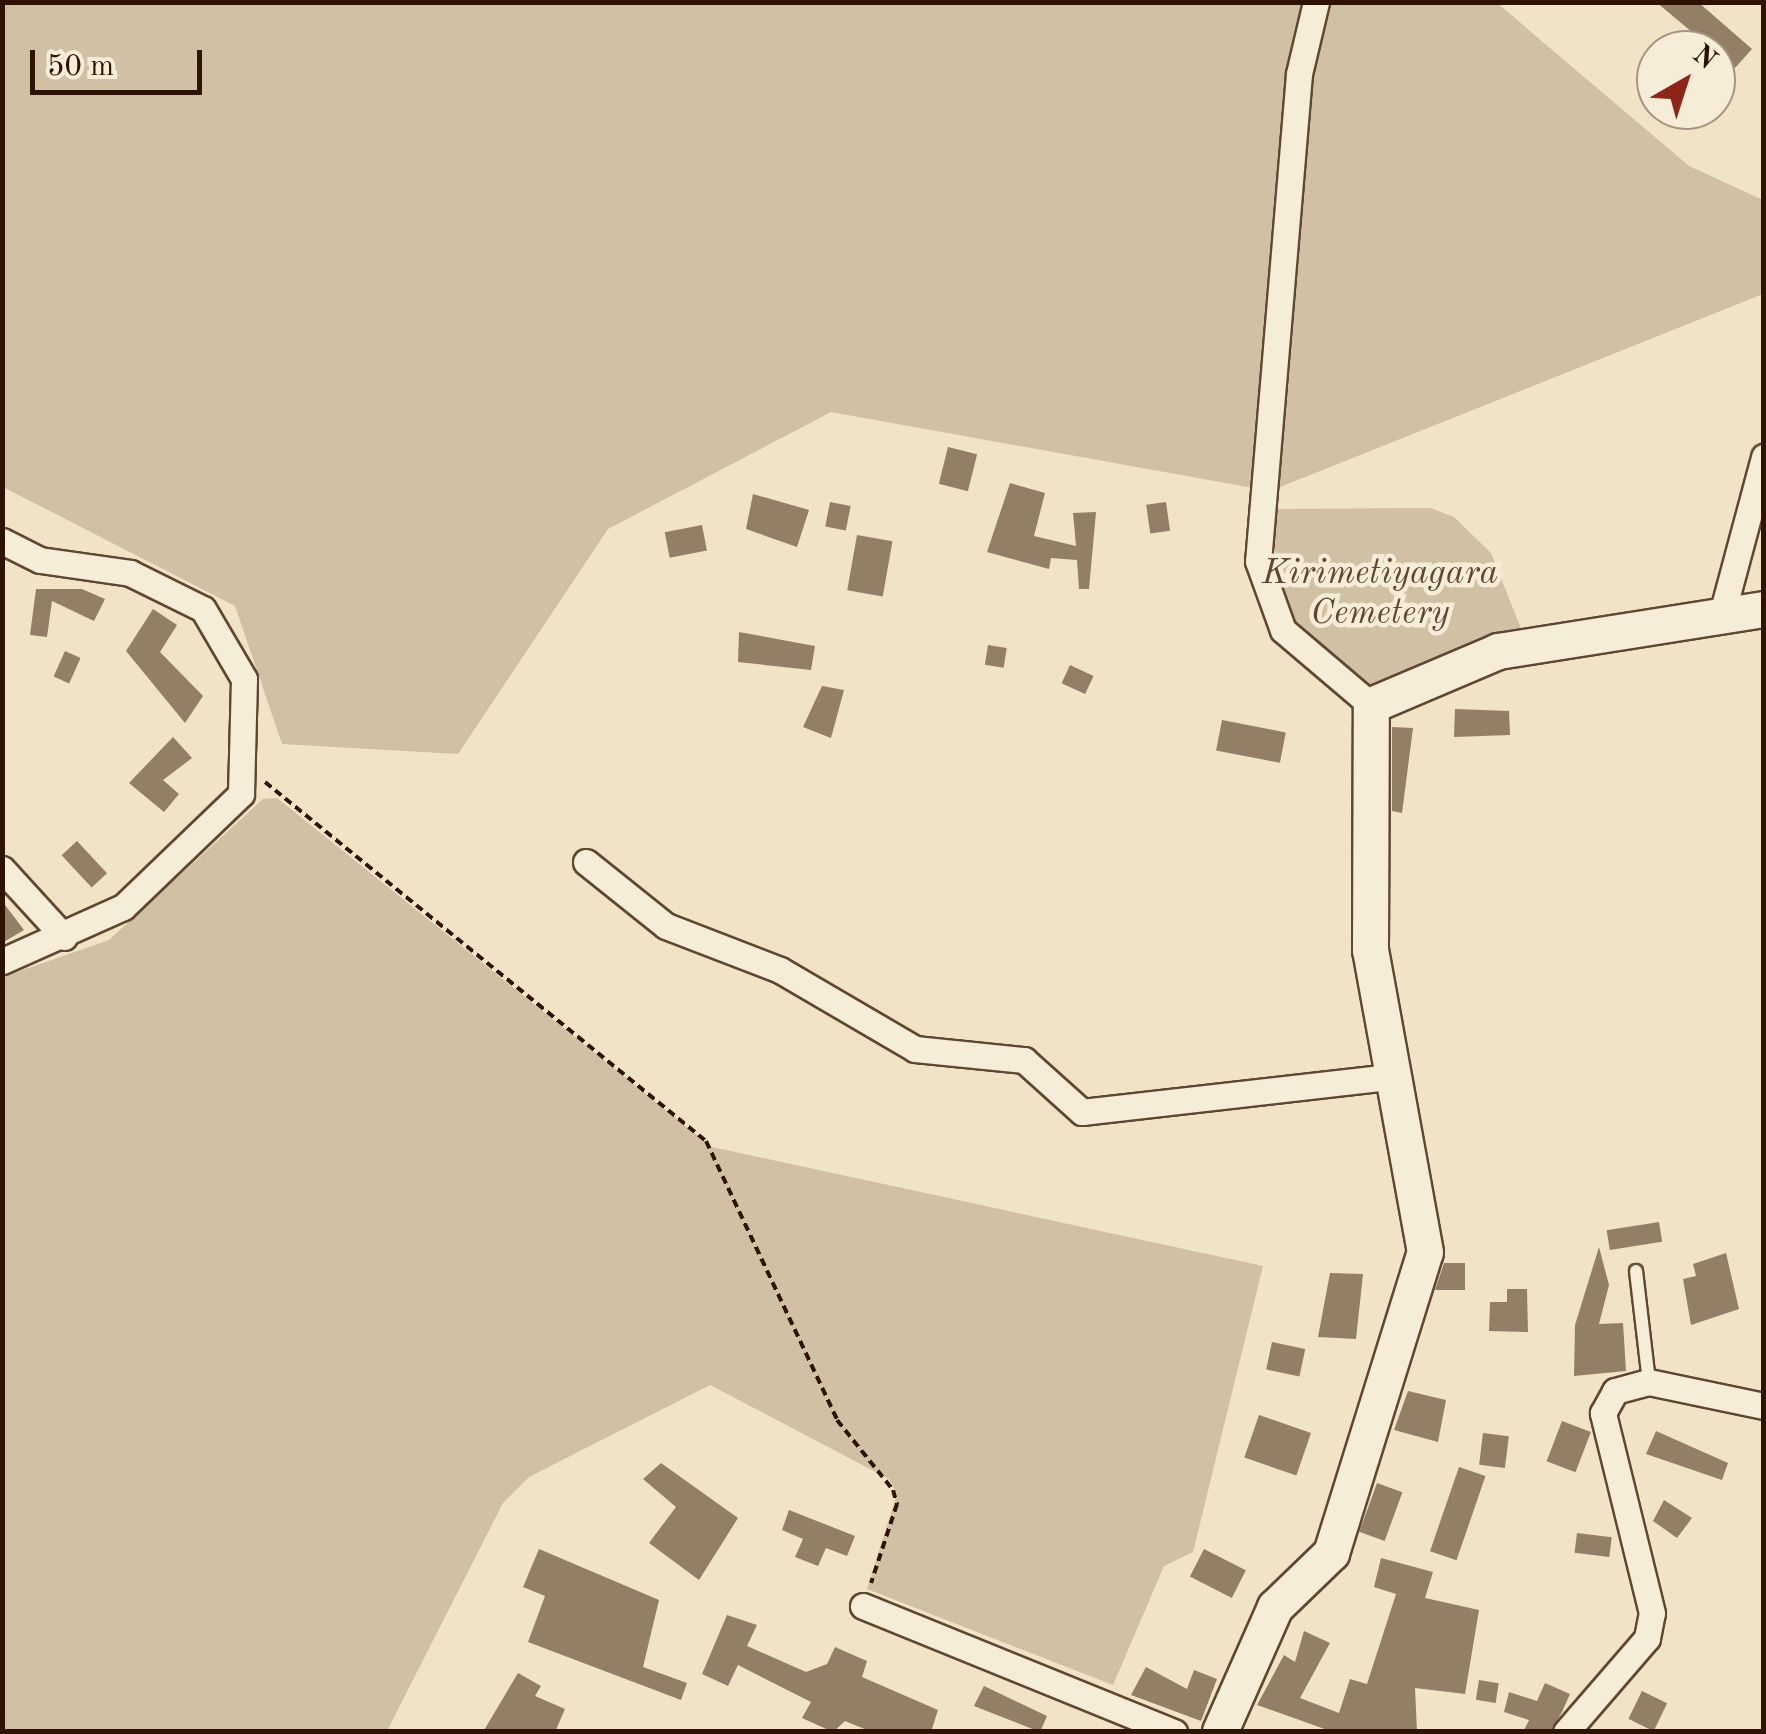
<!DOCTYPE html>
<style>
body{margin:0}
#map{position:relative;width:1766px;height:1734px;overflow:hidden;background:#f1e3c5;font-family:"Old Standard TT",serif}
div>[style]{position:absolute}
.green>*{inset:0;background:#d0c0a4}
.building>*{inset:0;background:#937f66;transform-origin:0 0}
.path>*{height:4px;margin-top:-2px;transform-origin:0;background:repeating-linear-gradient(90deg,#2e1300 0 8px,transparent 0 13px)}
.roads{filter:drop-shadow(2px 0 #5f4731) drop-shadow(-2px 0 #5f4731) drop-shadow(0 2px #5f4731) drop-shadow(0 -2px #5f4731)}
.lane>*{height:12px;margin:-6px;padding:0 6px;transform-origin:6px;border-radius:6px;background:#f6edd9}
.street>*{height:25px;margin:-12.5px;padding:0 12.5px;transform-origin:12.5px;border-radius:12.5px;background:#f6edd9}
.secondary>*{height:35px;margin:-17.5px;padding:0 17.5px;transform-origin:17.5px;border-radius:17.5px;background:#f6edd9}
span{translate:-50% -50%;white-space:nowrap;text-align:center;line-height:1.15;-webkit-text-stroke:9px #f6edd9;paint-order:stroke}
.park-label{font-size:35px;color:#5f4731;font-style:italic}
.frame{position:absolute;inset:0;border:5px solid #2e1300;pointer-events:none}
.north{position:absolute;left:1636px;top:30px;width:100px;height:100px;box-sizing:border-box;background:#f6edd9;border:2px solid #a69682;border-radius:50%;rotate:39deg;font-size:28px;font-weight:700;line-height:40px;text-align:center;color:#2e1300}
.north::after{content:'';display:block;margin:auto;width:35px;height:45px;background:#8f2418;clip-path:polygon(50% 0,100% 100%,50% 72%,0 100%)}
.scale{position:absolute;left:30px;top:50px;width:172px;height:45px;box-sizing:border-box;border:5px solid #2e1300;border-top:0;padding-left:12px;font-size:30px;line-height:35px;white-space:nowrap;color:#2e1300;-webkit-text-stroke:8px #f6edd9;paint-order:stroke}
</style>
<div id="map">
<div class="green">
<i style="clip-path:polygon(2px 3px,1497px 3px,1689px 166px,1763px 200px,1763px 294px,1270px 491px,831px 412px,608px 529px,458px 754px,282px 744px,235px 606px,3px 487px)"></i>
<i style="clip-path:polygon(1430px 508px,1454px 517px,1491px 553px,1522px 631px,1358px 691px,1283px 609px,1270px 509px)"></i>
<i style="clip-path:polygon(277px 798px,712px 1147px,1263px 1266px,1193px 1552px,1164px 1566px,1113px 1685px,867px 1589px,897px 1494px,889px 1479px,710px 1385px,529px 1477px,503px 1503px,387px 1731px,3px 1731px,3px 977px,109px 940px,263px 799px)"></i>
</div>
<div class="building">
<i style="clip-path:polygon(1656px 2px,1698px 2px,1752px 49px,1735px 68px)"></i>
<i style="left:948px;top:447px;width:30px;height:38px;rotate:14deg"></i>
<i style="clip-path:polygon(1010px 483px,1045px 493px,1034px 536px,1076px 546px,1073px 513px,1096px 512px,1089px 589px,1079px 589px,1077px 560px,1051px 558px,1049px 569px,987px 552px)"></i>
<i style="clip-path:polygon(753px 494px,809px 510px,797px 547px,746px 529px)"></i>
<i style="left:830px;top:502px;width:21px;height:25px;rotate:11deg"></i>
<i style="left:1166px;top:502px;width:29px;height:20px;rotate:82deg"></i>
<i style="left:702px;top:525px;width:26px;height:38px;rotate:79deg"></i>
<i style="left:857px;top:535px;width:36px;height:56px;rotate:10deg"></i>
<i style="clip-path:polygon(36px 589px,82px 589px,105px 599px,94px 621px,52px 601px,47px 637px,30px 635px)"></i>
<i style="clip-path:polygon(153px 609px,177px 625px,160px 652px,203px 696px,185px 723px,126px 651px)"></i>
<i style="clip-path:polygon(739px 632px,815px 646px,811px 670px,738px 662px)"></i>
<i style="left:988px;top:645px;width:19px;height:20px;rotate:9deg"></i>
<i style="left:65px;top:651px;width:17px;height:28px;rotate:24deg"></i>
<i style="left:1070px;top:665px;width:26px;height:20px;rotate:25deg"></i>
<i style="clip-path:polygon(822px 686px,844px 690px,831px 738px,803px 727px)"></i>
<i style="clip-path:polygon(1455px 709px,1509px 711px,1510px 735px,1454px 737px)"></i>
<i style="left:1222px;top:720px;width:65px;height:31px;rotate:11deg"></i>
<i style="clip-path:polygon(1392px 727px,1413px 728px,1402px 813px,1392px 811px)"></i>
<i style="clip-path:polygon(173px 737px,192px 758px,163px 780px,179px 794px,164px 812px,129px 783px)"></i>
<i style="left:77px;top:841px;width:44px;height:21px;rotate:47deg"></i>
<i style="clip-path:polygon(2px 901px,24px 930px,2px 943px)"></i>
<i style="left:1659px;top:1222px;width:20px;height:53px;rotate:81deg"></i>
<i style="clip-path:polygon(1599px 1247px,1609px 1285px,1599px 1324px,1623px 1323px,1626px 1371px,1574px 1376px,1575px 1325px)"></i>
<i style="clip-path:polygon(1726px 1253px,1739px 1309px,1691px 1325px,1683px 1279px,1696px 1276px,1693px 1264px)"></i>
<i style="clip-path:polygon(1444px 1263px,1465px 1263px,1465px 1290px,1435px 1290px)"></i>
<i style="clip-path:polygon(1330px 1273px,1363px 1274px,1356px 1339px,1318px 1337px)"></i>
<i style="clip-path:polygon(1507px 1289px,1527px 1289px,1528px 1332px,1489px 1331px,1490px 1302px,1507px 1302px)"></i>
<i style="left:1272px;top:1342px;width:34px;height:28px;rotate:12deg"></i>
<i style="clip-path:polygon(1408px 1391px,1446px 1400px,1438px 1442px,1394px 1430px)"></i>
<i style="left:1259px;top:1415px;width:55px;height:45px;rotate:19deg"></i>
<i style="left:1562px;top:1421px;width:31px;height:43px;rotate:21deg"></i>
<i style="clip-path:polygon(1656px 1431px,1728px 1463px,1722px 1480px,1646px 1454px)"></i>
<i style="left:1483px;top:1433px;width:26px;height:32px;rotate:7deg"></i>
<i style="clip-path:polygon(661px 1463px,738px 1518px,699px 1580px,649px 1543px,676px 1507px,643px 1479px)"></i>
<i style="left:1459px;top:1467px;width:28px;height:89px;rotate:19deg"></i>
<i style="left:1377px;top:1483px;width:27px;height:52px;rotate:20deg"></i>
<i style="clip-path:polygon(1664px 1500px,1692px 1518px,1677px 1538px,1653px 1521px)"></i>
<i style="clip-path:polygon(789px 1510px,855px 1536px,847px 1556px,826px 1548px,818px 1566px,795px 1557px,803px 1539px,782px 1530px)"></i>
<i style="left:1577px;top:1533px;width:35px;height:20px;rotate:7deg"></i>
<i style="clip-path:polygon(539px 1549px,659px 1600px,643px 1667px,687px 1683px,681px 1700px,528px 1642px,545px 1596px,523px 1587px)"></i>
<i style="left:1204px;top:1549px;width:47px;height:31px;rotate:27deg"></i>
<i style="clip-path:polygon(1381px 1558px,1433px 1572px,1425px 1598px,1479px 1610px,1465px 1694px,1415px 1688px,1417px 1732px,1333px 1732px,1257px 1705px,1284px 1655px,1295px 1662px,1304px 1631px,1330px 1643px,1300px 1698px,1339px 1713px,1350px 1679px,1367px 1684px,1396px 1594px,1374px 1587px)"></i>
<i style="clip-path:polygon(727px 1615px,757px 1625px,747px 1646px,806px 1672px,827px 1664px,835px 1647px,867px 1661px,862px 1677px,938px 1710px,931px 1732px,872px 1732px,845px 1721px,833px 1732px,802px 1718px,811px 1702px,738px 1665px,728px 1686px,702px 1674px)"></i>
<i style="clip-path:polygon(1146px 1667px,1187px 1689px,1194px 1670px,1217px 1679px,1201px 1721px,1131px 1695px)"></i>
<i style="clip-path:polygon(518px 1673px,541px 1686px,535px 1696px,565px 1709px,555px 1732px,483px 1732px)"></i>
<i style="left:1479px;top:1680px;width:20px;height:20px;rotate:9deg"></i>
<i style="clip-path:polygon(1545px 1683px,1570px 1694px,1562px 1712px,1550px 1732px,1523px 1732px,1529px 1720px,1504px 1712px,1509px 1692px,1537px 1701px)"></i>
<i style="clip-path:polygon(984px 1686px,1047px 1716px,1040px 1732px,974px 1706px)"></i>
<i style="left:1642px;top:1691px;width:28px;height:31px;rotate:26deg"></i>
</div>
<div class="path">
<i style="left:265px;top:782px;width:569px;rotate:39.15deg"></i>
<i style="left:706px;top:1141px;width:308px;rotate:64.8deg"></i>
<i style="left:837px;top:1420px;width:90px;rotate:51.3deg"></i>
<i style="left:893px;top:1490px;width:15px;rotate:74deg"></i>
<i style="left:897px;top:1504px;width:83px;rotate:108.2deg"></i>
</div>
<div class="roads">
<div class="lane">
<i style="left:1636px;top:1271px;width:112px;rotate:83.3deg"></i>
</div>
<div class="street">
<i style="left:1316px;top:2px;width:74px;rotate:103.3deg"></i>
<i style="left:1299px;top:74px;width:489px;rotate:94.8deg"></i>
<i style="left:1258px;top:561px;width:73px;rotate:70.1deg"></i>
<i style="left:1283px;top:630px;width:116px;rotate:40.4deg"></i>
<i style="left:2px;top:541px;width:42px;rotate:26.6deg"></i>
<i style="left:40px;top:560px;width:91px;rotate:8.2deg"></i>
<i style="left:130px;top:573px;width:81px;rotate:26.3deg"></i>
<i style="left:203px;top:609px;width:81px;rotate:59.6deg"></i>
<i style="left:244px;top:679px;width:115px;rotate:91.5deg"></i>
<i style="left:241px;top:794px;width:163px;rotate:136.2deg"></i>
<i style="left:123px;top:907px;width:133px;rotate:155.9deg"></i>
<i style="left:1722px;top:614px;width:163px;rotate:-75deg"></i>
<i style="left:586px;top:862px;width:102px;rotate:38.7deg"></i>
<i style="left:666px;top:926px;width:122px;rotate:21.1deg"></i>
<i style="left:780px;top:970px;width:156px;rotate:30.3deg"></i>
<i style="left:915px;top:1049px;width:110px;rotate:5.8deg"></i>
<i style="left:1024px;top:1060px;width:78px;rotate:41.9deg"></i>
<i style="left:1082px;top:1112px;width:308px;rotate:-6.5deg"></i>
<i style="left:2px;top:869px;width:92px;rotate:47.6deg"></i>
<i style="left:863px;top:1606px;width:336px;rotate:22.1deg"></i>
<i style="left:1566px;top:1732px;width:124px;rotate:-49.2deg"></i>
<i style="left:1647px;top:1638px;width:25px;rotate:-79deg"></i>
<i style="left:1652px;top:1613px;width:206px;rotate:-103.8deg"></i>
<i style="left:1603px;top:1413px;width:25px;rotate:-61deg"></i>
<i style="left:1615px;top:1391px;width:35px;rotate:-15deg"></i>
<i style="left:1649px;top:1382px;width:117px;rotate:11.8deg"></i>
</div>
<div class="secondary">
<i style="left:1220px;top:1731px;width:136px;rotate:-66.1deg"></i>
<i style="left:1275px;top:1607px;width:78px;rotate:-44deg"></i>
<i style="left:1331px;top:1553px;width:315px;rotate:-72.7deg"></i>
<i style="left:1425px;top:1252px;width:307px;rotate:-100.3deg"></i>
<i style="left:1370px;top:950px;width:245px;rotate:-89.8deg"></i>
<i style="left:1371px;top:705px;width:138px;rotate:-23deg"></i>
<i style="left:1498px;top:651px;width:269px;rotate:-9deg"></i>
</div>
</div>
<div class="park-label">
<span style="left:1380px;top:594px">Kirimetiyagara<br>Cemetery</span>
</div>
<div class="frame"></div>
<div class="north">N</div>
<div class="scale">50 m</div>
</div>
